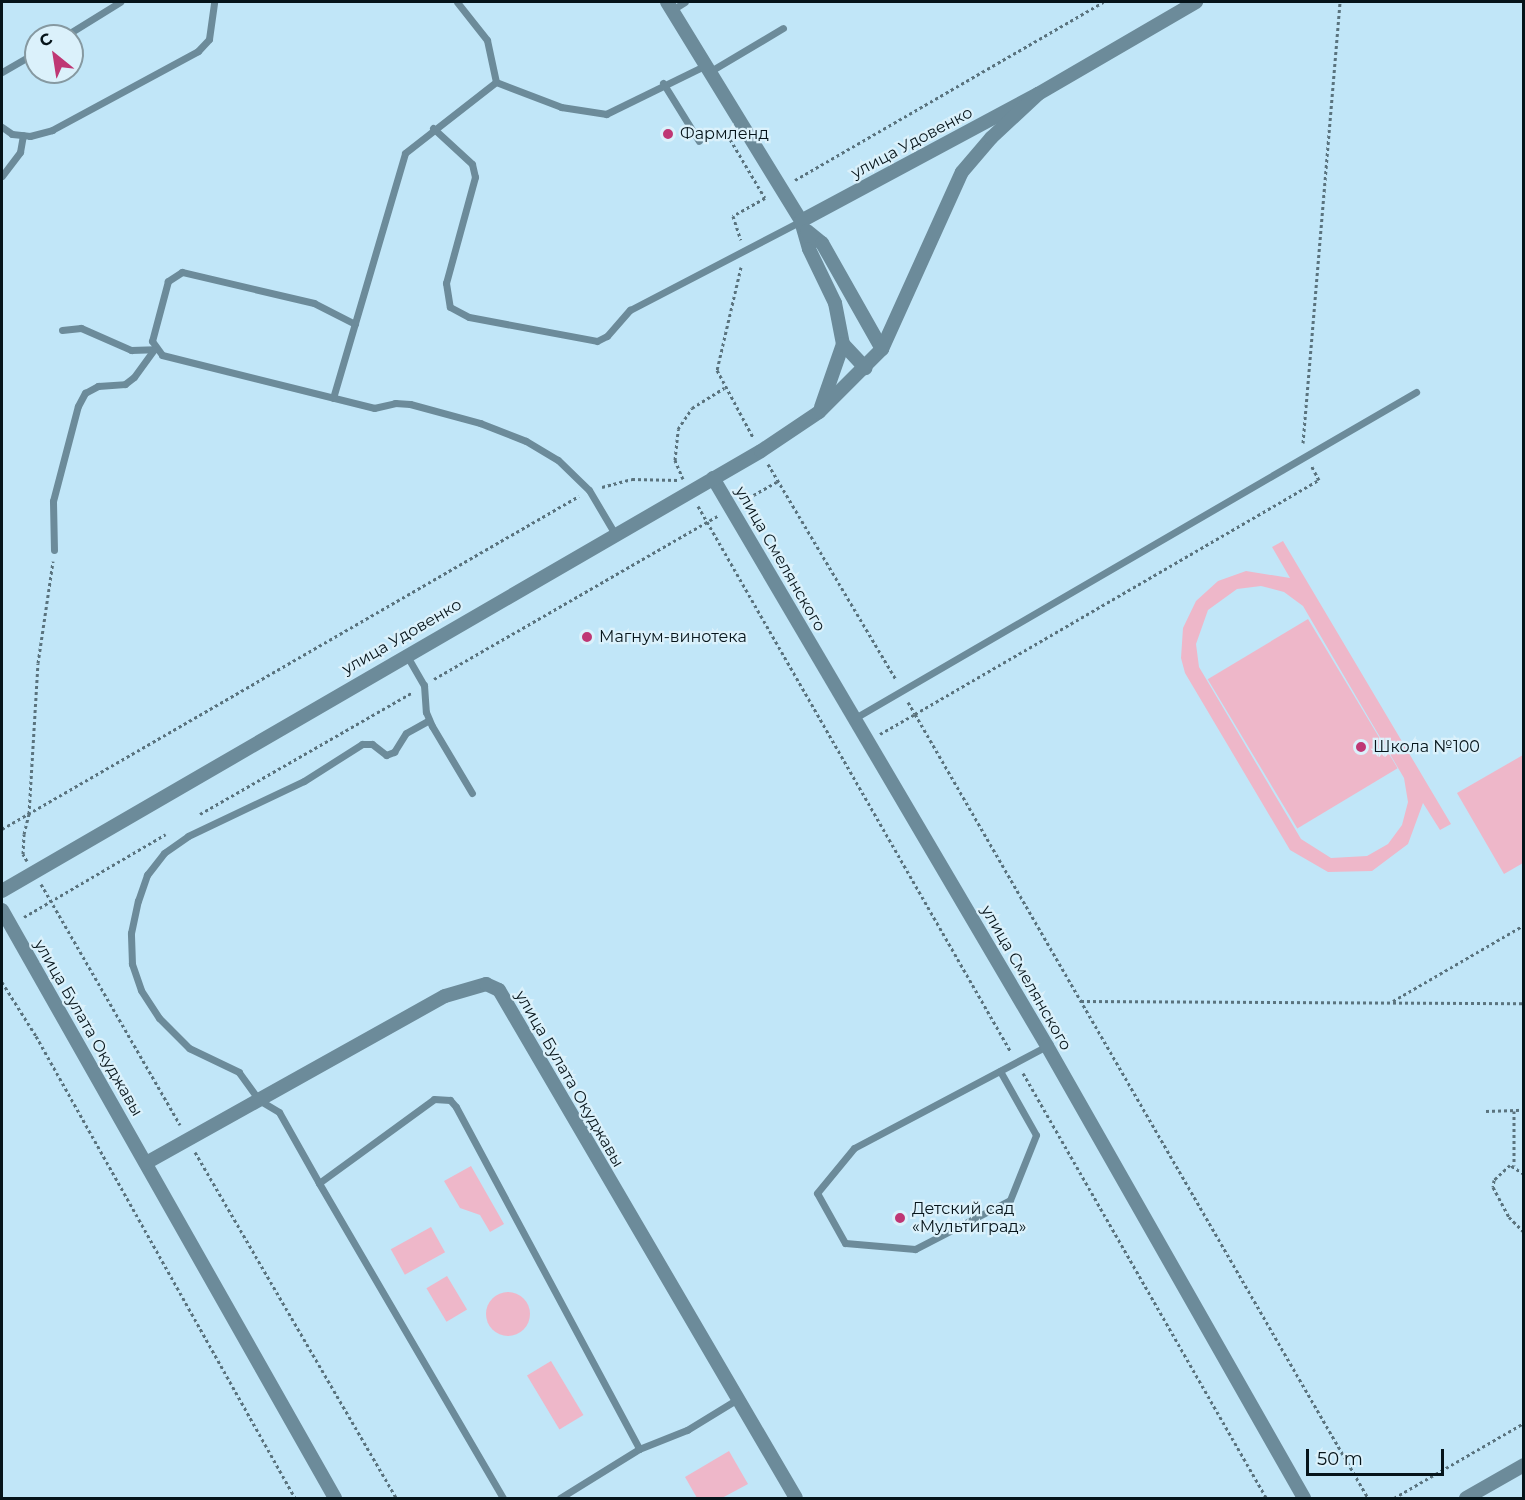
<!DOCTYPE html>
<meta charset="utf-8">
<style>
body{margin:0}
#map{position:relative;width:1525px;height:1500px;overflow:hidden;background:#c1e6f8;font-family:Montserrat,sans-serif}
div>[style]{position:absolute}
.green>*{inset:0;background:#eeb7c9;transform-origin:0 0}
.round{border-radius:50%}
.path>*{height:3px;margin-top:-1.5px;transform-origin:0;background:repeating-linear-gradient(90deg,#5a737e 0 3px,transparent 0 6px)}
.lane>*{height:7px;margin:-3.5px;padding:0 3.5px;transform-origin:3.5px;border-radius:3.5px;background:#6c8b9a}
.street>*{height:14px;margin:-7px;padding:0 7px;transform-origin:7px;border-radius:7px;background:#6c8b9a}
.dots>*{width:16px;height:16px;translate:-50% -50%;box-sizing:border-box;border:3px solid #dbf1fb;border-radius:50%}
span{translate:-50% -50%;white-space:nowrap;text-align:center;line-height:1.15;-webkit-text-stroke:4.5px #dbf1fb;paint-order:stroke}
.poi-label{font-size:16px;color:#06141a}
.left{translate:0 -50%;text-align:left}
.street-label{font-size:16px;color:#06141a}
.frame{position:absolute;inset:0;border:3px solid #06141a;pointer-events:none}
.north{position:absolute;left:24px;top:24px;width:60px;height:60px;box-sizing:border-box;background:#dbf1fb;border:2px solid #8699a1;border-radius:50%;rotate:330deg;font-size:16px;font-weight:700;line-height:24px;text-align:center;color:#06141a}
.north::after{content:'';display:block;margin:auto;width:21px;height:27px;background:#bf3774;clip-path:polygon(50% 0,100% 100%,50% 72%,0 100%)}
.scale{position:absolute;left:1306px;top:1449px;width:138px;height:27px;box-sizing:border-box;border:3px solid #06141a;border-top:0;padding-left:8px;font-size:18px;line-height:21px;white-space:nowrap;color:#06141a;-webkit-text-stroke:4px #dbf1fb;paint-order:stroke}
</style>
<div id="map">
<div class="green">
<i style="clip-path:polygon(evenodd,1283px 541px,1451px 824px,1440px 830px,1423px 803px,1408px 844px,1372px 871px,1328px 872px,1290px 850px,1185px 673px,1181px 658px,1183px 628px,1196px 601px,1218px 581px,1246px 571px,1290px 578px,1272px 547px,1283px 541px,1261px 586px,1284px 592px,1303px 606px,1404px 778px,1408px 802px,1402px 825px,1388px 844px,1367px 856px,1331px 858px,1301px 839px,1199px 667px,1196px 644px,1208px 610px,1237px 589px,1261px 586px)"></i>
<i style="left:1308px;top:619px;width:174px;height:117px;rotate:59deg"></i>
<i style="clip-path:polygon(1523px 755px,1523px 863px,1504px 874px,1457px 793px)"></i>
<i style="clip-path:polygon(471px 1166px,504px 1224px,490px 1232px,480px 1215px,460px 1208px,444px 1181px)"></i>
<i style="left:431px;top:1227px;width:29px;height:46px;rotate:61deg"></i>
<i style="left:447px;top:1276px;width:39px;height:24px;rotate:59deg"></i>
<i class="round" style="left:486px;top:1292px;width:44px;height:44px"></i>
<i style="left:551px;top:1361px;width:63px;height:28px;rotate:59deg"></i>
<i style="clip-path:polygon(729px 1451px,748px 1484px,722px 1498px,697px 1498px,685px 1477px)"></i>
</div>
<div class="path">
<i style="left:727px;top:134px;width:74px;rotate:59.3deg"></i>
<i style="left:765px;top:198px;width:37px;rotate:151deg"></i>
<i style="left:733px;top:216px;width:25px;rotate:72deg"></i>
<i style="left:795px;top:180px;width:356px;rotate:-30deg"></i>
<i style="left:741px;top:267px;width:106px;rotate:103.1deg"></i>
<i style="left:717px;top:370px;width:76px;rotate:61.8deg"></i>
<i style="left:1303px;top:443px;width:443px;rotate:-85.2deg"></i>
<i style="left:768px;top:464px;width:251px;rotate:59.3deg"></i>
<i style="left:683px;top:479px;width:21px;rotate:-113deg"></i>
<i style="left:675px;top:460px;width:31px;rotate:-84deg"></i>
<i style="left:678px;top:429px;width:25px;rotate:-56deg"></i>
<i style="left:692px;top:408px;width:38px;rotate:-32deg"></i>
<i style="left:602px;top:487px;width:31px;rotate:-15deg"></i>
<i style="left:632px;top:479px;width:46px;rotate:1.2deg"></i>
<i style="left:743px;top:501px;width:40px;rotate:-29.7deg"></i>
<i style="left:698px;top:506px;width:629px;rotate:60.18deg"></i>
<i style="left:434px;top:679px;width:327px;rotate:-29.9deg"></i>
<i style="left:908px;top:702px;width:14px;rotate:60deg"></i>
<i style="left:915px;top:714px;width:467px;rotate:-30.1deg"></i>
<i style="left:1319px;top:480px;width:17px;rotate:-118deg"></i>
<i style="left:880px;top:734px;width:40px;rotate:-29.7deg"></i>
<i style="left:915px;top:714px;width:905px;rotate:59.98deg"></i>
<i style="left:200px;top:814px;width:245px;rotate:-29.8deg"></i>
<i style="left:2px;top:829px;width:666px;rotate:-29.99deg"></i>
<i style="left:27px;top:861px;width:8px;rotate:-120deg"></i>
<i style="left:23px;top:854px;width:20px;rotate:-87deg"></i>
<i style="left:24px;top:834px;width:21px;rotate:-76deg"></i>
<i style="left:29px;top:814px;width:151px;rotate:-86.6deg"></i>
<i style="left:38px;top:663px;width:103px;rotate:-81.6deg"></i>
<i style="left:41px;top:884px;width:278px;rotate:60deg"></i>
<i style="left:24px;top:917px;width:164px;rotate:-30.3deg"></i>
<i style="left:2px;top:982px;width:64px;rotate:57.8deg"></i>
<i style="left:36px;top:1036px;width:530px;rotate:60.72deg"></i>
<i style="left:1081px;top:1001px;width:443px;rotate:0.3deg"></i>
<i style="left:1393px;top:1001px;width:151px;rotate:-30.1deg"></i>
<i style="left:1023px;top:1073px;width:490px;rotate:60.2deg"></i>
<i style="left:1486px;top:1111px;width:38px;rotate:-2deg"></i>
<i style="left:1514px;top:1111px;width:54px;rotate:90deg"></i>
<i style="left:195px;top:1152px;width:400px;rotate:59.8deg"></i>
<i style="left:1524px;top:1174px;width:17px;rotate:-147deg"></i>
<i style="left:1510px;top:1165px;width:22px;rotate:137deg"></i>
<i style="left:1494px;top:1180px;width:7px;rotate:98deg"></i>
<i style="left:1493px;top:1187px;width:34px;rotate:62deg"></i>
<i style="left:1509px;top:1217px;width:21px;rotate:45deg"></i>
<i style="left:1394px;top:1498px;width:150px;rotate:-30deg"></i>
</div>
<div class="lane">
<i style="left:672px;top:10px;width:15px;rotate:-32deg"></i>
<i style="left:65px;top:36px;width:65px;rotate:-31.7deg"></i>
<i style="left:2px;top:72px;width:39px;rotate:-30deg"></i>
<i style="left:709px;top:72px;width:86px;rotate:-30.7deg"></i>
<i style="left:496px;top:82px;width:70px;rotate:21deg"></i>
<i style="left:561px;top:107px;width:46px;rotate:8.8deg"></i>
<i style="left:606px;top:114px;width:109px;rotate:-26.1deg"></i>
<i style="left:663px;top:83px;width:68px;rotate:58.2deg"></i>
<i style="left:2px;top:127px;width:12px;rotate:35deg"></i>
<i style="left:12px;top:134px;width:18px;rotate:6deg"></i>
<i style="left:30px;top:136px;width:23px;rotate:-15deg"></i>
<i style="left:52px;top:130px;width:166px;rotate:-28.4deg"></i>
<i style="left:198px;top:51px;width:16px;rotate:-47deg"></i>
<i style="left:209px;top:39px;width:37px;rotate:-82deg"></i>
<i style="left:433px;top:128px;width:53px;rotate:42.7deg"></i>
<i style="left:472px;top:164px;width:13px;rotate:77deg"></i>
<i style="left:475px;top:177px;width:110px;rotate:105.3deg"></i>
<i style="left:446px;top:283px;width:24px;rotate:81deg"></i>
<i style="left:450px;top:307px;width:21px;rotate:28deg"></i>
<i style="left:469px;top:317px;width:130px;rotate:10.6deg"></i>
<i style="left:597px;top:341px;width:11px;rotate:-27deg"></i>
<i style="left:607px;top:336px;width:35px;rotate:-49deg"></i>
<i style="left:630px;top:310px;width:193px;rotate:-27.5deg"></i>
<i style="left:2px;top:176px;width:30px;rotate:-53deg"></i>
<i style="left:20px;top:152px;width:17px;rotate:-80deg"></i>
<i style="left:355px;top:324px;width:46px;rotate:-152.9deg"></i>
<i style="left:314px;top:303px;width:136px;rotate:-166.8deg"></i>
<i style="left:182px;top:272px;width:17px;rotate:147deg"></i>
<i style="left:168px;top:281px;width:62px;rotate:104.9deg"></i>
<i style="left:152px;top:341px;width:17px;rotate:54deg"></i>
<i style="left:162px;top:355px;width:219px;rotate:14deg"></i>
<i style="left:374px;top:408px;width:22px;rotate:-13deg"></i>
<i style="left:395px;top:403px;width:15px;rotate:4deg"></i>
<i style="left:410px;top:404px;width:73px;rotate:15.2deg"></i>
<i style="left:480px;top:423px;width:49px;rotate:21.4deg"></i>
<i style="left:526px;top:441px;width:37px;rotate:31deg"></i>
<i style="left:558px;top:460px;width:43px;rotate:44.1deg"></i>
<i style="left:589px;top:490px;width:51px;rotate:59.4deg"></i>
<i style="left:62px;top:330px;width:19px;rotate:-6deg"></i>
<i style="left:81px;top:328px;width:55px;rotate:23.7deg"></i>
<i style="left:131px;top:350px;width:23px;rotate:-2deg"></i>
<i style="left:333px;top:398px;width:255px;rotate:-73.6deg"></i>
<i style="left:405px;top:153px;width:115px;rotate:-38deg"></i>
<i style="left:496px;top:82px;width:43px;rotate:-102.1deg"></i>
<i style="left:487px;top:40px;width:48px;rotate:-128.3deg"></i>
<i style="left:54px;top:550px;width:49px;rotate:-91.2deg"></i>
<i style="left:53px;top:501px;width:98px;rotate:-75.3deg"></i>
<i style="left:78px;top:406px;width:15px;rotate:-62deg"></i>
<i style="left:85px;top:393px;width:15px;rotate:-28deg"></i>
<i style="left:98px;top:386px;width:27px;rotate:-4deg"></i>
<i style="left:125px;top:384px;width:11px;rotate:-38deg"></i>
<i style="left:134px;top:377px;width:34px;rotate:-54deg"></i>
<i style="left:407px;top:656px;width:34px;rotate:60deg"></i>
<i style="left:424px;top:685px;width:27px;rotate:86deg"></i>
<i style="left:426px;top:712px;width:15px;rotate:67deg"></i>
<i style="left:432px;top:726px;width:78px;rotate:59.2deg"></i>
<i style="left:855px;top:718px;width:649px;rotate:-30.16deg"></i>
<i style="left:1000px;top:1071px;width:73px;rotate:60.6deg"></i>
<i style="left:1036px;top:1135px;width:70px;rotate:111.8deg"></i>
<i style="left:1010px;top:1200px;width:107px;rotate:152.7deg"></i>
<i style="left:915px;top:1249px;width:70px;rotate:-175.1deg"></i>
<i style="left:845px;top:1243px;width:57px;rotate:-119.2deg"></i>
<i style="left:817px;top:1193px;width:58px;rotate:-50.6deg"></i>
<i style="left:854px;top:1148px;width:218px;rotate:-27.9deg"></i>
<i style="left:319px;top:1183px;width:81px;rotate:-119.4deg"></i>
<i style="left:279px;top:1112px;width:23px;rotate:-149deg"></i>
<i style="left:259px;top:1100px;width:34px;rotate:-126deg"></i>
<i style="left:239px;top:1072px;width:55px;rotate:-154.4deg"></i>
<i style="left:189px;top:1048px;width:42px;rotate:-135deg"></i>
<i style="left:159px;top:1018px;width:33px;rotate:-123deg"></i>
<i style="left:141px;top:990px;width:28px;rotate:-109deg"></i>
<i style="left:132px;top:964px;width:31px;rotate:-92deg"></i>
<i style="left:131px;top:933px;width:33px;rotate:-78deg"></i>
<i style="left:138px;top:901px;width:28px;rotate:-71deg"></i>
<i style="left:147px;top:875px;width:28px;rotate:-52deg"></i>
<i style="left:164px;top:853px;width:29px;rotate:-35deg"></i>
<i style="left:188px;top:836px;width:128px;rotate:-25.4deg"></i>
<i style="left:304px;top:781px;width:69px;rotate:-32.5deg"></i>
<i style="left:362px;top:744px;width:10px"></i>
<i style="left:372px;top:744px;width:18px;rotate:38deg"></i>
<i style="left:386px;top:755px;width:9px;rotate:-21deg"></i>
<i style="left:394px;top:752px;width:22px;rotate:-58deg"></i>
<i style="left:406px;top:733px;width:26px;rotate:-29deg"></i>
<i style="left:503px;top:1498px;width:365px;rotate:-120.3deg"></i>
<i style="left:319px;top:1183px;width:142px;rotate:-36.1deg"></i>
<i style="left:434px;top:1099px;width:16px;rotate:4deg"></i>
<i style="left:450px;top:1100px;width:9px;rotate:49deg"></i>
<i style="left:456px;top:1107px;width:388px;rotate:61.8deg"></i>
<i style="left:560px;top:1498px;width:93px;rotate:-31.8deg"></i>
<i style="left:639px;top:1449px;width:52px;rotate:-21.6deg"></i>
<i style="left:687px;top:1430px;width:57px;rotate:-31.5deg"></i>
</div>
<div class="street">
<i style="left:667px;top:2px;width:257px;rotate:58.5deg"></i>
<i style="left:801px;top:221px;width:29px;rotate:74deg"></i>
<i style="left:809px;top:249px;width:60px;rotate:64.3deg"></i>
<i style="left:835px;top:303px;width:42px;rotate:79deg"></i>
<i style="left:843px;top:344px;width:67px;rotate:109.2deg"></i>
<i style="left:801px;top:221px;width:269px;rotate:-28.2deg"></i>
<i style="left:1038px;top:94px;width:183px;rotate:-30.2deg"></i>
<i style="left:807px;top:231px;width:19px;rotate:39deg"></i>
<i style="left:822px;top:243px;width:122px;rotate:60.5deg"></i>
<i style="left:843px;top:344px;width:33px;rotate:47deg"></i>
<i style="left:713px;top:478px;width:659px;rotate:59.54deg"></i>
<i style="left:1047px;top:1046px;width:520px;rotate:60.38deg"></i>
<i style="left:2px;top:891px;width:877px;rotate:-30.1deg"></i>
<i style="left:761px;top:451px;width:70px;rotate:-33.9deg"></i>
<i style="left:819px;top:412px;width:89px;rotate:-45deg"></i>
<i style="left:882px;top:349px;width:194px;rotate:-65.7deg"></i>
<i style="left:962px;top:172px;width:45px;rotate:-49.5deg"></i>
<i style="left:991px;top:138px;width:64px;rotate:-43.1deg"></i>
<i style="left:2px;top:910px;width:676px;rotate:60.48deg"></i>
<i style="left:146px;top:1163px;width:342px;rotate:-29.2deg"></i>
<i style="left:445px;top:996px;width:43px;rotate:-16.3deg"></i>
<i style="left:486px;top:984px;width:14px;rotate:25deg"></i>
<i style="left:499px;top:990px;width:588px;rotate:59.69deg"></i>
<i style="left:1466px;top:1498px;width:67px;rotate:-29.6deg"></i>
</div>
<div class="dots">
<i style="left:668px;top:134px;background:#bf3774"></i>
<i style="left:587px;top:637px;background:#bf3774"></i>
<i style="left:1361px;top:747px;background:#bf3774"></i>
<i style="left:900px;top:1218px;background:#bf3774"></i>
</div>
<div class="poi-label">
<span class="left" style="left:680px;top:134px">Фармленд</span>
<span class="left" style="left:599px;top:637px">Магнум-винотека</span>
<span class="left" style="left:1373px;top:747px">Школа №100</span>
<span class="left" style="left:912px;top:1218px">Детский сад<br>«Мультиград»</span>
</div>
<div class="street-label">
<span style="left:912px;top:143px;rotate:-28deg">улица Удовенко</span>
<span style="left:780px;top:559px;rotate:60deg">улица Смелянского</span>
<span style="left:402px;top:637px;rotate:-30deg">улица Удовенко</span>
<span style="left:1026px;top:978px;rotate:60deg">улица Смелянского</span>
<span style="left:88px;top:1028px;rotate:60deg">улица Булата Окуджавы</span>
<span style="left:569px;top:1079px;rotate:60deg">улица Булата Окуджавы</span>
</div>
<div class="frame"></div>
<div class="north">С</div>
<div class="scale">50 m</div>
</div>
